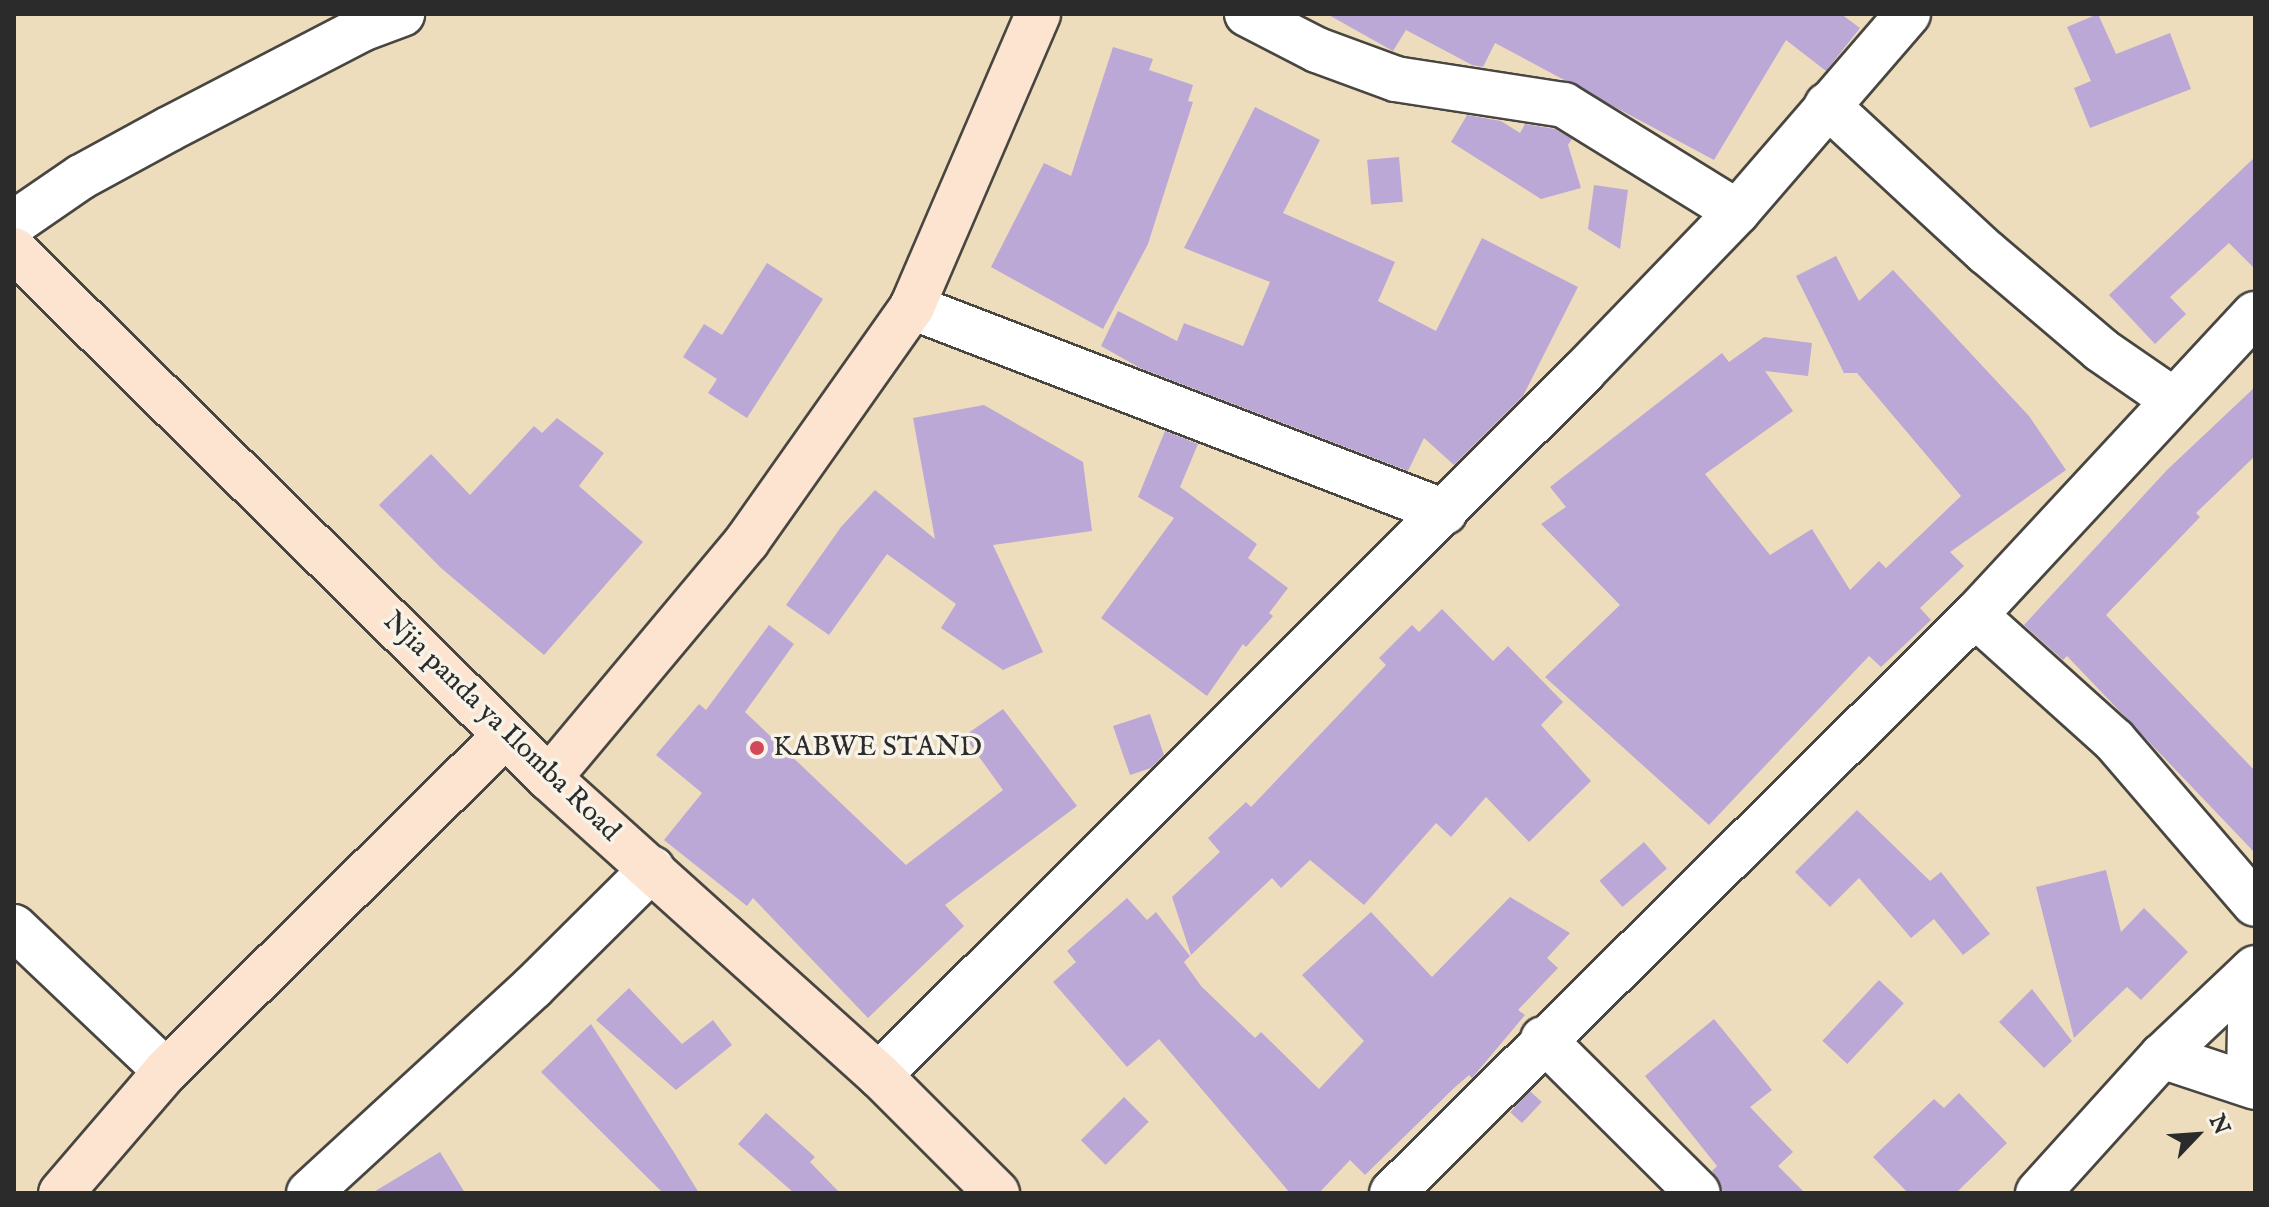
<!DOCTYPE html>
<style>
body{margin:0}
#map{position:relative;width:2269px;height:1207px;overflow:hidden;background:#eeddbc;font-family:"IM FELL English",serif}
div>[style]{position:absolute}
.building>*{inset:0;background:#bba8d6;transform-origin:0 0}
.roads{filter:drop-shadow(2px 0 #484641) drop-shadow(-2px 0 #484641) drop-shadow(0 2px #484641) drop-shadow(0 -2px #484641)}
.street>*{height:44px;margin:-22px;padding:0 22px;transform-origin:22px;border-radius:22px;background:#fff}
.secondary>*{height:44px;margin:-22px;padding:0 22px;transform-origin:22px;border-radius:22px;background:#fde4d0}
.dots>*{width:22px;height:22px;translate:-50% -50%;box-sizing:border-box;border:4px solid #f7f3e8;border-radius:50%}
span{translate:-50% -50%;white-space:nowrap;text-align:center;line-height:1.15;-webkit-text-stroke:7px #f7f3e8;paint-order:stroke}
.street-label{font-size:28px;color:#2b2b2b}
.poi-label{font-size:28px;color:#2b2b2b}
.left{translate:0 -50%;text-align:left}
.frame{position:absolute;inset:0;border:16px solid #2b2b2b;pointer-events:none}
.north{position:absolute;left:2157px;top:1095px;width:80px;height:80px;-webkit-text-stroke:6px #f7f3e8;paint-order:stroke;rotate:65deg;font-size:22px;font-weight:700;line-height:32px;text-align:center;color:#2b2b2b}
.north::after{content:'';display:block;margin:auto;width:28px;height:36px;background:#2b2b2b;clip-path:polygon(50% 0,100% 100%,50% 72%,0 100%)}
</style>
<div id="map">
<div class="building">
<i style="clip-path:polygon(1327px 14px,1841px 14px,1860px 28px,1826px 71px,1786px 40px,1714px 160px,1495px 43px,1483px 67px,1472px 65px,1406px 30px,1393px 51px)"></i>
<i style="clip-path:polygon(2098px 14px,2116px 54px,2170px 33px,2191px 89px,2090px 128px,2074px 88px,2091px 81px,2067px 27px)"></i>
<i style="clip-path:polygon(1113px 47px,1153px 59px,1149px 70px,1193px 85px,1188px 101px,1193px 102px,1148px 244px,1103px 329px,991px 267px,1044px 163px,1071px 176px)"></i>
<i style="clip-path:polygon(1255px 107px,1320px 140px,1283px 213px,1395px 262px,1378px 301px,1436px 331px,1482px 238px,1578px 287px,1523px 396px,1454px 465px,1424px 438px,1408px 471px,1140px 368px,1101px 346px,1118px 311px,1177px 341px,1184px 323px,1243px 346px,1270px 282px,1184px 248px)"></i>
<i style="clip-path:polygon(1467px 115px,1501px 121px,1520px 133px,1525px 124px,1555px 129px,1572px 139px,1568px 145px,1581px 188px,1541px 199px,1451px 142px)"></i>
<i style="left:1399px;top:157px;width:45px;height:32px;rotate:85deg"></i>
<i style="clip-path:polygon(2255px 157px,2255px 269px,2229px 243px,2170px 297px,2186px 314px,2155px 344px,2109px 295px)"></i>
<i style="clip-path:polygon(1594px 185px,1628px 190px,1620px 249px,1588px 229px)"></i>
<i style="clip-path:polygon(1836px 256px,1859px 301px,1893px 270px,2029px 416px,2066px 470px,1950px 552px,1964px 566px,1920px 608px,1931px 620px,1881px 667px,1869px 656px,1709px 825px,1545px 677px,1620px 605px,1541px 524px,1566px 507px,1550px 487px,1722px 353px,1729px 362px,1764px 337px,1812px 343px,1808px 376px,1765px 371px,1793px 411px,1705px 474px,1770px 555px,1812px 529px,1850px 590px,1879px 561px,1886px 568px,1961px 496px,1857px 373px,1844px 373px,1796px 276px)"></i>
<i style="clip-path:polygon(767px 263px,823px 299px,747px 418px,708px 393px,717px 379px,683px 357px,704px 324px,722px 335px)"></i>
<i style="clip-path:polygon(2255px 387px,2255px 456px,2196px 513px,2200px 517px,2106px 615px,2255px 771px,2255px 853px,2067px 656px,2063px 660px,2024px 625px,2167px 470px)"></i>
<i style="clip-path:polygon(984px 405px,1083px 462px,1092px 531px,993px 545px,1043px 652px,1003px 670px,941px 628px,956px 604px,887px 554px,829px 635px,786px 605px,841px 527px,875px 490px,935px 539px,913px 418px)"></i>
<i style="clip-path:polygon(557px 418px,604px 453px,579px 486px,643px 542px,544px 655px,441px 568px,379px 505px,431px 454px,470px 495px,534px 426px,542px 433px)"></i>
<i style="clip-path:polygon(1165px 431px,1198px 444px,1180px 487px,1257px 544px,1248px 558px,1288px 588px,1269px 613px,1273px 616px,1246px 647px,1243px 644px,1207px 696px,1101px 618px,1174px 518px,1138px 497px)"></i>
<i style="clip-path:polygon(1442px 609px,1493px 661px,1508px 646px,1563px 702px,1541px 725px,1591px 781px,1529px 842px,1486px 797px,1451px 837px,1436px 823px,1364px 905px,1310px 860px,1281px 888px,1272px 878px,1191px 955px,1172px 897px,1220px 852px,1208px 838px,1246px 802px,1251px 807px,1386px 665px,1379px 658px,1412px 625px,1419px 632px)"></i>
<i style="clip-path:polygon(769px 625px,794px 644px,745px 712px,906px 865px,1003px 790px,964px 736px,1003px 709px,1077px 806px,945px 905px,964px 926px,868px 1018px,753px 898px,747px 906px,664px 840px,702px 793px,656px 755px,699px 704px,706px 710px)"></i>
<i style="clip-path:polygon(1150px 714px,1164px 755px,1151px 768px,1130px 775px,1113px 726px)"></i>
<i style="clip-path:polygon(1857px 810px,1930px 881px,1941px 872px,1990px 934px,1963px 955px,1934px 919px,1911px 938px,1859px 878px,1830px 907px,1795px 872px)"></i>
<i style="left:1644px;top:842px;width:35px;height:59px;rotate:49deg"></i>
<i style="clip-path:polygon(2106px 870px,2121px 932px,2144px 908px,2188px 952px,2141px 1000px,2127px 987px,2074px 1038px,2036px 887px)"></i>
<i style="clip-path:polygon(1510px 897px,1570px 933px,1547px 958px,1558px 968px,1518px 1010px,1525px 1015px,1472px 1078px,1469px 1075px,1454px 1088px,1365px 1175px,1350px 1160px,1319px 1193px,1290px 1193px,1159px 1039px,1127px 1067px,1053px 982px,1076px 962px,1067px 951px,1127px 898px,1147px 920px,1156px 912px,1190px 956px,1184px 962px,1201px 986px,1255px 1038px,1261px 1032px,1319px 1089px,1364px 1041px,1302px 975px,1371px 912px,1432px 977px)"></i>
<i style="left:1879px;top:980px;width:34px;height:83px;rotate:43deg"></i>
<i style="clip-path:polygon(629px 988px,682px 1044px,713px 1020px,732px 1045px,676px 1090px,596px 1020px)"></i>
<i style="clip-path:polygon(2032px 989px,2072px 1041px,2044px 1068px,1999px 1022px)"></i>
<i style="clip-path:polygon(1714px 1019px,1772px 1090px,1750px 1107px,1793px 1152px,1778px 1166px,1805px 1193px,1724px 1193px,1712px 1171px,1717px 1166px,1645px 1076px)"></i>
<i style="clip-path:polygon(591px 1024px,675px 1154px,699px 1193px,663px 1193px,541px 1072px)"></i>
<i style="left:1530px;top:1091px;width:16px;height:29px;rotate:43deg"></i>
<i style="clip-path:polygon(1959px 1093px,2007px 1143px,1956px 1193px,1908px 1193px,1873px 1157px,1934px 1099px,1944px 1108px)"></i>
<i style="left:1124px;top:1097px;width:35px;height:61px;rotate:45deg"></i>
<i style="clip-path:polygon(766px 1113px,815px 1157px,810px 1162px,840px 1193px,794px 1193px,738px 1144px)"></i>
<i style="clip-path:polygon(440px 1152px,465px 1193px,372px 1193px)"></i>
</div>
<div class="roads">
<div class="street">
<i style="left:1247px;top:14px;width:79px;rotate:27.2deg"></i>
<i style="left:1317px;top:50px;width:84px;rotate:20.2deg"></i>
<i style="left:1396px;top:79px;width:170px;rotate:8.8deg"></i>
<i style="left:1564px;top:105px;width:203px;rotate:31.7deg"></i>
<i style="left:1827px;top:105px;width:217px;rotate:42.8deg"></i>
<i style="left:1986px;top:252px;width:151px;rotate:40.4deg"></i>
<i style="left:2101px;top:350px;width:86px;rotate:34.6deg"></i>
<i style="left:14px;top:223px;width:81px;rotate:-34.5deg"></i>
<i style="left:81px;top:177px;width:100px;rotate:-28.6deg"></i>
<i style="left:169px;top:129px;width:217px;rotate:-27.4deg"></i>
<i style="left:362px;top:29px;width:43px;rotate:-20.6deg"></i>
<i style="left:912px;top:307px;width:571px;rotate:21.04deg"></i>
<i style="left:1975px;top:615px;width:187px;rotate:42deg"></i>
<i style="left:2114px;top:740px;width:216px;rotate:49.3deg"></i>
<i style="left:14px;top:927px;width:209px;rotate:43.5deg"></i>
<i style="left:1543px;top:1039px;width:218px;rotate:44.8deg"></i>
<i style="left:2162px;top:1056px;width:98px;rotate:18.4deg"></i>
<i style="left:879px;top:1075px;width:995px;rotate:-44.96deg"></i>
<i style="left:1583px;top:372px;width:222px;rotate:-46.1deg"></i>
<i style="left:1737px;top:212px;width:262px;rotate:-49.2deg"></i>
<i style="left:2249px;top:1082px;width:110px;rotate:-89deg"></i>
<i style="left:309px;top:1193px;width:304px;rotate:-42.6deg"></i>
<i style="left:533px;top:987px;width:168px;rotate:-44.8deg"></i>
<i style="left:1392px;top:1193px;width:821px;rotate:-44.75deg"></i>
<i style="left:1975px;top:615px;width:411px;rotate:-47.1deg"></i>
<i style="left:2038px;top:1193px;width:185px;rotate:-47.9deg"></i>
<i style="left:2162px;top:1056px;width:128px;rotate:-43.4deg"></i>
</div>
<div class="secondary">
<i style="left:14px;top:250px;width:752px;rotate:44.62deg"></i>
<i style="left:549px;top:778px;width:444px;rotate:42deg"></i>
<i style="left:879px;top:1075px;width:167px;rotate:45deg"></i>
<i style="left:549px;top:778px;width:309px;rotate:-50.1deg"></i>
<i style="left:747px;top:541px;width:286px;rotate:-54.8deg"></i>
<i style="left:912px;top:307px;width:319px;rotate:-66.7deg"></i>
<i style="left:61px;top:1193px;width:161px;rotate:-49.3deg"></i>
<i style="left:166px;top:1071px;width:477px;rotate:-44.7deg"></i>
</div>
</div>
<div class="dots">
<i style="left:757px;top:748px;background:#d1495b"></i>
</div>
<div class="street-label">
<span style="left:501px;top:727px;rotate:44deg">Njia panda ya Ilomba Road</span>
</div>
<div class="poi-label">
<span class="left" style="left:773px;top:748px">KABWE STAND</span>
</div>
<div class="frame"></div>
<div class="north">N</div>
</div>
